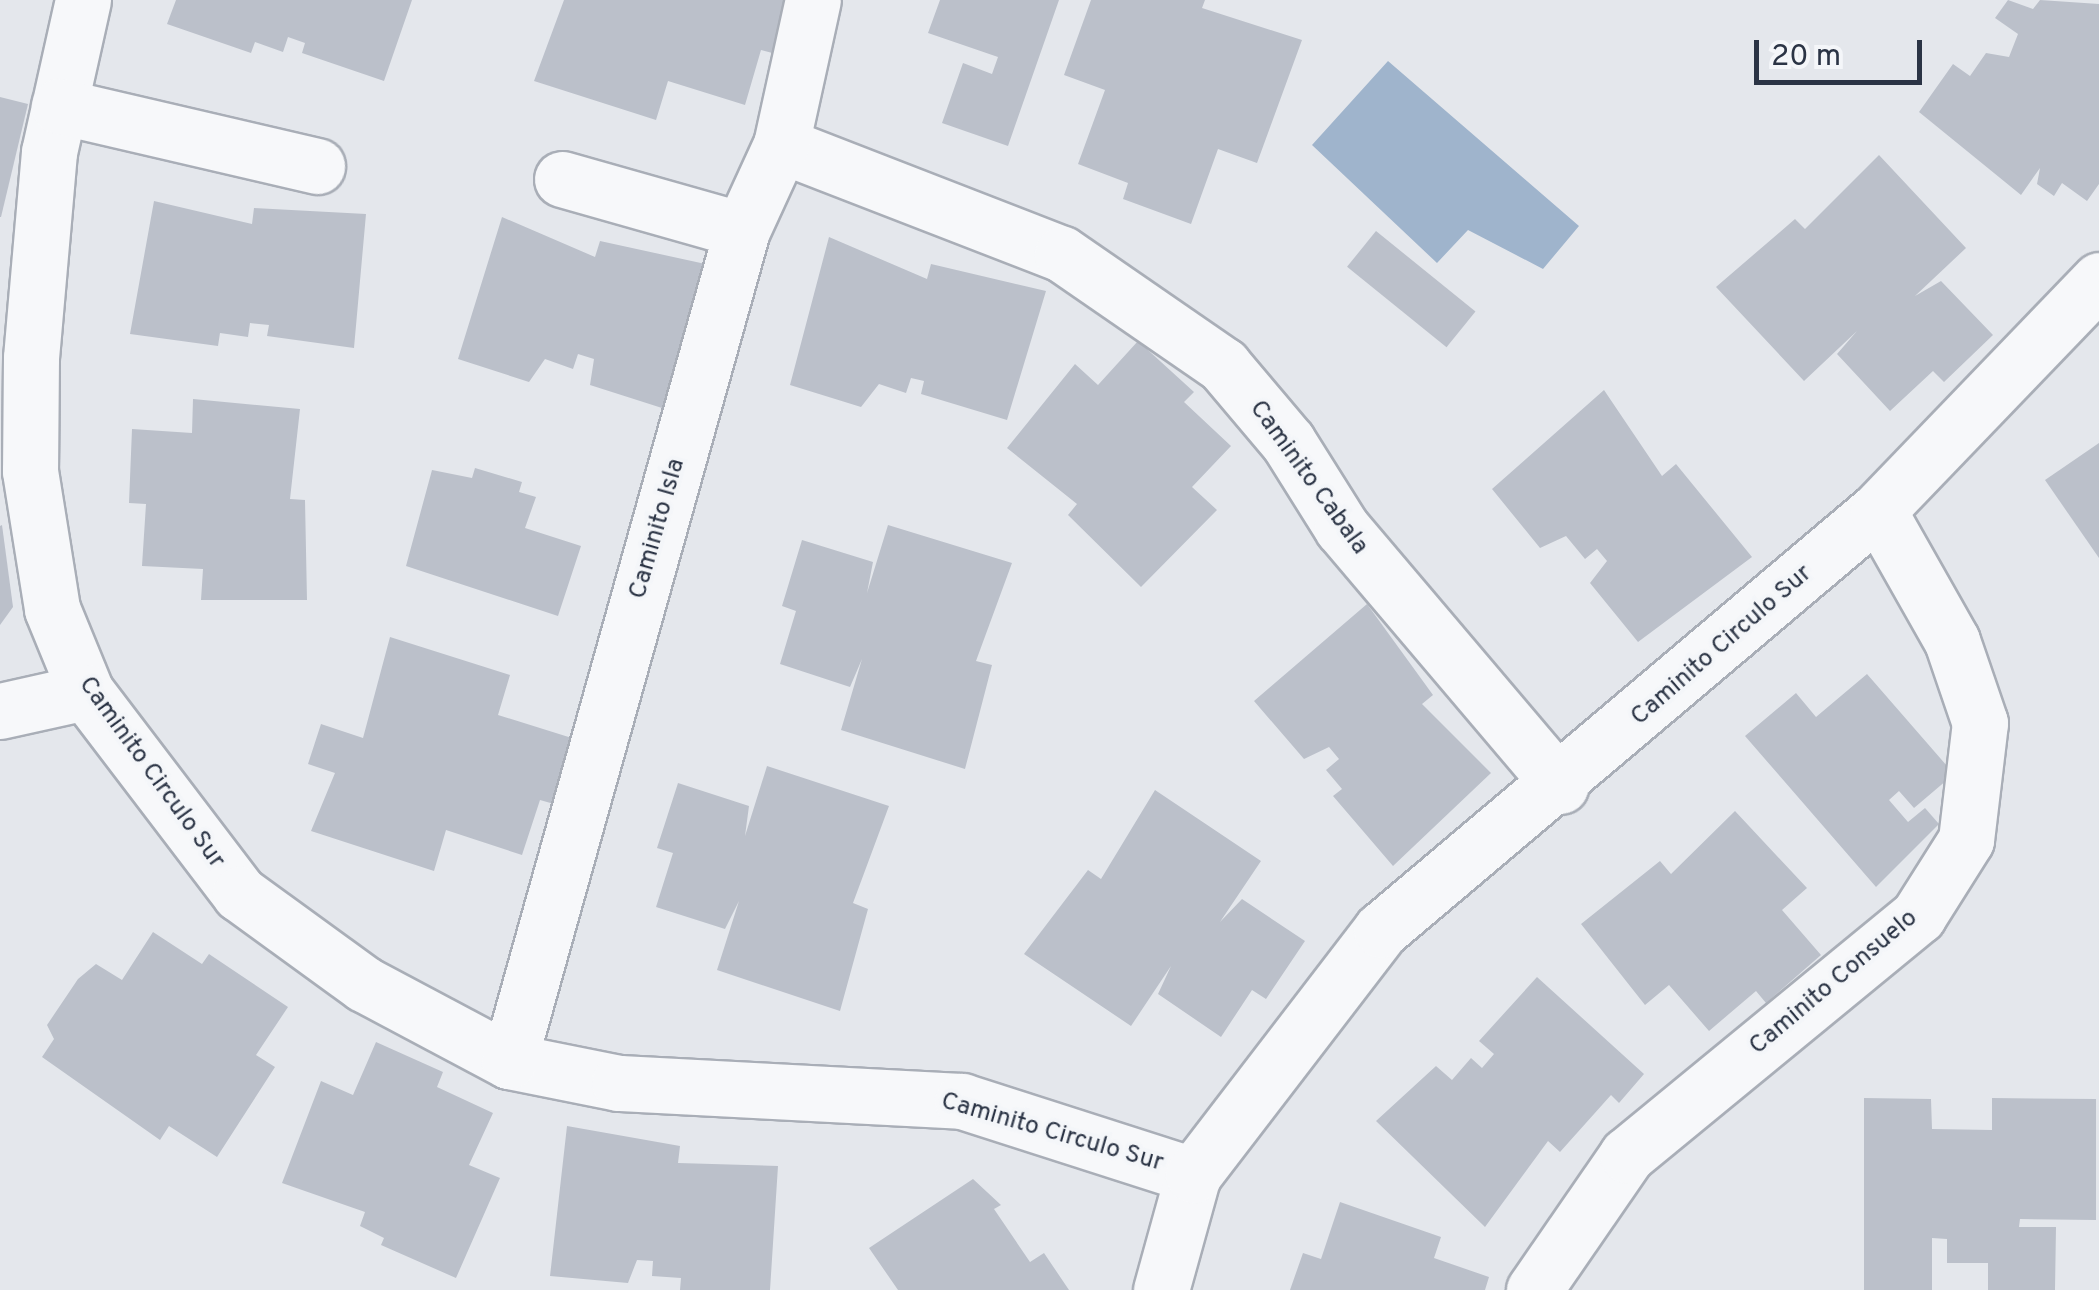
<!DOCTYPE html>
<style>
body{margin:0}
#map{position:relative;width:2099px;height:1290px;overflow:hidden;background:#e4e7ec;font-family:Overpass,sans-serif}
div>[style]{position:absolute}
.water>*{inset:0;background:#9fb4cc}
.building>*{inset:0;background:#bbc0ca;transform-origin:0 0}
.roads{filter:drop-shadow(2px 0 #a9aeb7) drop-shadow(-2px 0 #a9aeb7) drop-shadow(0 2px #a9aeb7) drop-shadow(0 -2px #a9aeb7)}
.minor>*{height:55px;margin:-27.5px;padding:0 27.5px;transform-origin:27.5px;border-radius:27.5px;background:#f7f8fa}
span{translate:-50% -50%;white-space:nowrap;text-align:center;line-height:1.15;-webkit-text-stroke:8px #f4f6f9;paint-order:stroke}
.street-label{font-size:25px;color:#2b3445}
.scale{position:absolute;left:1754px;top:40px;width:168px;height:45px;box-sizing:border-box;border:5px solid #2b3445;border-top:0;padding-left:12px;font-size:30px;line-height:35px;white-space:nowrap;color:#2b3445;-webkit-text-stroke:8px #f4f6f9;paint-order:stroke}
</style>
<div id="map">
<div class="water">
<i style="clip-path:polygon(1388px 61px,1579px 226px,1543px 269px,1468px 230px,1437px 263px,1312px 145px)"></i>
</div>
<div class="building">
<i style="clip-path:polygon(176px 0,412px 0,384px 81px,302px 53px,305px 43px,288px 37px,283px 52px,255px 42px,251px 53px,167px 24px)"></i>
<i style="clip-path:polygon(564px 0,794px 0,776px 54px,761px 50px,745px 105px,668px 81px,656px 120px,534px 81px)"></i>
<i style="clip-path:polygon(940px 0,1059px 0,1008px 146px,942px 123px,963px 63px,992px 74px,998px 57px,928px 33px)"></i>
<i style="clip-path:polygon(1091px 0,1205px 0,1202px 8px,1302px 40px,1257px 163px,1218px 149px,1191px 224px,1123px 199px,1128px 183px,1078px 164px,1105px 90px,1064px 75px)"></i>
<i style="clip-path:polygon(2008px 0,2033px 9px,2040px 0,2099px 4px,2099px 184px,2087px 201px,2062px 183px,2054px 196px,2037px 184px,2040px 168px,2021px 195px,1919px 112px,1953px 64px,1970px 76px,1986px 53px,2009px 57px,2018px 34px,1995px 18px)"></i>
<i style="clip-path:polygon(0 97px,28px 104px,1px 217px,0 217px)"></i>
<i style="clip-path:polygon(1879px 155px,1966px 248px,1915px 296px,1941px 281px,1993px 335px,1944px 382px,1933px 371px,1890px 411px,1837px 354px,1857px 331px,1804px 381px,1716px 287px,1795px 219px,1805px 229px)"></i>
<i style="clip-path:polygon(154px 201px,252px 224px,254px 208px,366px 214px,354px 348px,267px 336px,269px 325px,250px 323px,248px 337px,220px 333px,218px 346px,130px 334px)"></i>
<i style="clip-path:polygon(502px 217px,595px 257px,600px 241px,710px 265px,674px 396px,666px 394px,662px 408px,590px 385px,594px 359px,578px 354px,573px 369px,545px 359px,529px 382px,458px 359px)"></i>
<i style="left:1376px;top:231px;width:128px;height:46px;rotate:39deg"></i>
<i style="clip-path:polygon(829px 237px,927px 279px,931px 264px,1046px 291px,1007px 420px,921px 394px,924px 381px,911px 378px,906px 393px,879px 384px,861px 407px,790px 385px)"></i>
<i style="clip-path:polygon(1138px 341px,1194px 392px,1184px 402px,1231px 446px,1192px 487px,1217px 510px,1141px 587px,1068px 515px,1077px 504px,1007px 448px,1075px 364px,1098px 385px)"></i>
<i style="clip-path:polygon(1604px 390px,1662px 476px,1676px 464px,1752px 557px,1638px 642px,1590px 583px,1607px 561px,1597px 549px,1585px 559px,1566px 536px,1540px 548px,1492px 489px)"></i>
<i style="clip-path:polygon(193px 399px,300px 409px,290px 499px,305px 500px,307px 600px,201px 600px,203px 569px,142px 566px,146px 504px,129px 503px,132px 429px,192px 433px)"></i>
<i style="clip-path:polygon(2099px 443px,2099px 558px,2045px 480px)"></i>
<i style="clip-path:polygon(475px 468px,522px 482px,519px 492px,536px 497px,525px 528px,581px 546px,558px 616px,406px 566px,432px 470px,472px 478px)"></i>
<i style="clip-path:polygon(2px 525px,13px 607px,0 625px,0 526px)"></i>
<i style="clip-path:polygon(888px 525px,1012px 563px,976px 661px,992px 665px,965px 769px,841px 730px,862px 659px,850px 687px,780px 664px,796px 611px,782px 606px,802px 540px,873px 562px,867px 593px)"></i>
<i style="clip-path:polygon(1367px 604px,1433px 695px,1422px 704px,1491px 773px,1393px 866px,1333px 796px,1342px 789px,1326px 770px,1339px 759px,1329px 747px,1304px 759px,1254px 701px)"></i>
<i style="clip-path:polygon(390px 637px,510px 675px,498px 715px,575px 739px,554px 804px,540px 800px,522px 855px,446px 830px,434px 871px,311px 831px,335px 773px,308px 764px,321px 724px,363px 738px)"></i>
<i style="clip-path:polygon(1867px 674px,1954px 774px,1914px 808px,1899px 791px,1889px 800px,1908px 822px,1925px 808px,1939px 824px,1876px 887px,1745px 736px,1796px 693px,1816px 717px)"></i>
<i style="clip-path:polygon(767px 766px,889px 806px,853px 903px,868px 909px,840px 1011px,717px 970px,739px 901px,725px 929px,656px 907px,673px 853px,657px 848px,678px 783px,749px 806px,745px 836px)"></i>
<i style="clip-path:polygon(1155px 790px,1261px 861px,1220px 922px,1242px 899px,1305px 941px,1266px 999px,1252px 990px,1221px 1037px,1158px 994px,1171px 966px,1131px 1026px,1024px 954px,1088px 870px,1101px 879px)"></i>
<i style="clip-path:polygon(1735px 811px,1807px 888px,1782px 910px,1821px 955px,1766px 1003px,1756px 991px,1709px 1031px,1669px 985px,1645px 1005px,1581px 924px,1660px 861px,1671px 874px)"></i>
<i style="clip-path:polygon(153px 932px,202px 964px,209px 954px,288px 1007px,256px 1055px,275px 1067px,217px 1157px,169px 1126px,160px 1140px,42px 1057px,54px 1039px,47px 1025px,78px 979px,96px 964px,122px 980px)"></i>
<i style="clip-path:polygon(1537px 977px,1644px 1074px,1619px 1103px,1611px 1095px,1560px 1152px,1548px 1141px,1485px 1227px,1376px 1121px,1436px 1066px,1452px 1080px,1471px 1058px,1482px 1068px,1494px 1054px,1479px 1041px)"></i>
<i style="clip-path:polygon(376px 1042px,443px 1072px,437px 1087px,493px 1113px,469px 1165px,500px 1178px,456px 1278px,381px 1245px,384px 1238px,360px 1226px,365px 1212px,282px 1183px,321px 1081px,353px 1095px)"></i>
<i style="clip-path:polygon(1864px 1098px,1931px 1099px,1932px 1129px,1992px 1130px,1992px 1098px,2096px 1099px,2096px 1220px,2020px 1219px,2019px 1227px,2056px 1227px,2055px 1290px,1988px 1290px,1988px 1263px,1947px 1263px,1947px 1239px,1932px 1238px,1932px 1290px,1864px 1290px)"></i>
<i style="clip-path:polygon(567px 1126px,680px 1146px,678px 1163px,778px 1166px,770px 1290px,680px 1290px,681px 1278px,652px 1276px,653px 1261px,637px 1260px,628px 1283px,550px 1276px)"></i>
<i style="clip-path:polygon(973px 1179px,1001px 1205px,994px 1209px,1030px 1262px,1044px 1253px,1069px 1290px,898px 1290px,869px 1248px)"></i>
<i style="clip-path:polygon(1340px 1202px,1441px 1237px,1434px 1258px,1489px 1277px,1485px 1290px,1290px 1290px,1303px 1253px,1321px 1259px)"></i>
</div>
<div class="roads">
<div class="minor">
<i style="left:83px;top:0;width:156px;rotate:102.6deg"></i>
<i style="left:49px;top:152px;width:207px;rotate:95deg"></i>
<i style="left:31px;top:358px;width:113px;rotate:90.5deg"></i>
<i style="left:30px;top:471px;width:140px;rotate:80.9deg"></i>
<i style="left:52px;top:609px;width:90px;rotate:67.7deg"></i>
<i style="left:86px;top:692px;width:254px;rotate:52.7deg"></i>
<i style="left:240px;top:894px;width:153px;rotate:36deg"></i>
<i style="left:364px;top:984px;width:164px;rotate:28deg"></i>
<i style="left:509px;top:1061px;width:112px;rotate:11.3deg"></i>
<i style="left:619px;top:1083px;width:343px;rotate:3deg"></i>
<i style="left:962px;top:1101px;width:243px;rotate:17.8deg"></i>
<i style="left:59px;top:106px;width:265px;rotate:13.1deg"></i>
<i style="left:781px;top:145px;width:301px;rotate:21.2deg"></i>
<i style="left:1062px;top:254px;width:196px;rotate:34.6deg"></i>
<i style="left:1223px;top:365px;width:101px;rotate:49.8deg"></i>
<i style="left:1288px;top:442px;width:102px;rotate:57.9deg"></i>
<i style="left:1342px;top:528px;width:338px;rotate:49.7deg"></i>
<i style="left:562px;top:179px;width:187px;rotate:15.8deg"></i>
<i style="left:0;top:711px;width:88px;rotate:-12.5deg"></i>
<i style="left:509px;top:1061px;width:863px;rotate:-74.34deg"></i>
<i style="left:742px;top:230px;width:94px;rotate:-65.4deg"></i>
<i style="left:781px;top:145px;width:148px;rotate:-77.6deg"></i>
<i style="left:1161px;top:1290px;width:119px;rotate:-74.5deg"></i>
<i style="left:1193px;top:1175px;width:309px;rotate:-52.5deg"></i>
<i style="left:1381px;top:930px;width:651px;rotate:-40.2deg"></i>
<i style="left:1878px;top:510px;width:319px;rotate:-46.1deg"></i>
<i style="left:1534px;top:1290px;width:164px;rotate:-55.4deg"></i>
<i style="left:1627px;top:1155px;width:377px;rotate:-39.4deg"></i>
<i style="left:1918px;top:916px;width:90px;rotate:-57.7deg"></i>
<i style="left:1966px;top:840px;width:118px;rotate:-83.2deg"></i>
<i style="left:1980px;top:723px;width:87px;rotate:-108.9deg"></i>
<i style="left:1952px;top:641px;width:150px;rotate:-119.5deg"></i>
</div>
</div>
<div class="street-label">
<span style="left:1308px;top:478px;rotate:54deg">Caminito Cabala</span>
<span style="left:658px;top:529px;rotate:-74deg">Caminito Isla</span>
<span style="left:1722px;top:646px;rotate:-41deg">Caminito Circulo Sur</span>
<span style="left:151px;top:773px;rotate:54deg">Caminito Circulo Sur</span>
<span style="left:1834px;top:983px;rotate:-40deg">Caminito Consuelo</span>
<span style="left:1052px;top:1133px;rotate:16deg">Caminito Circulo Sur</span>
</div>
<div class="scale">20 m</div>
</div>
